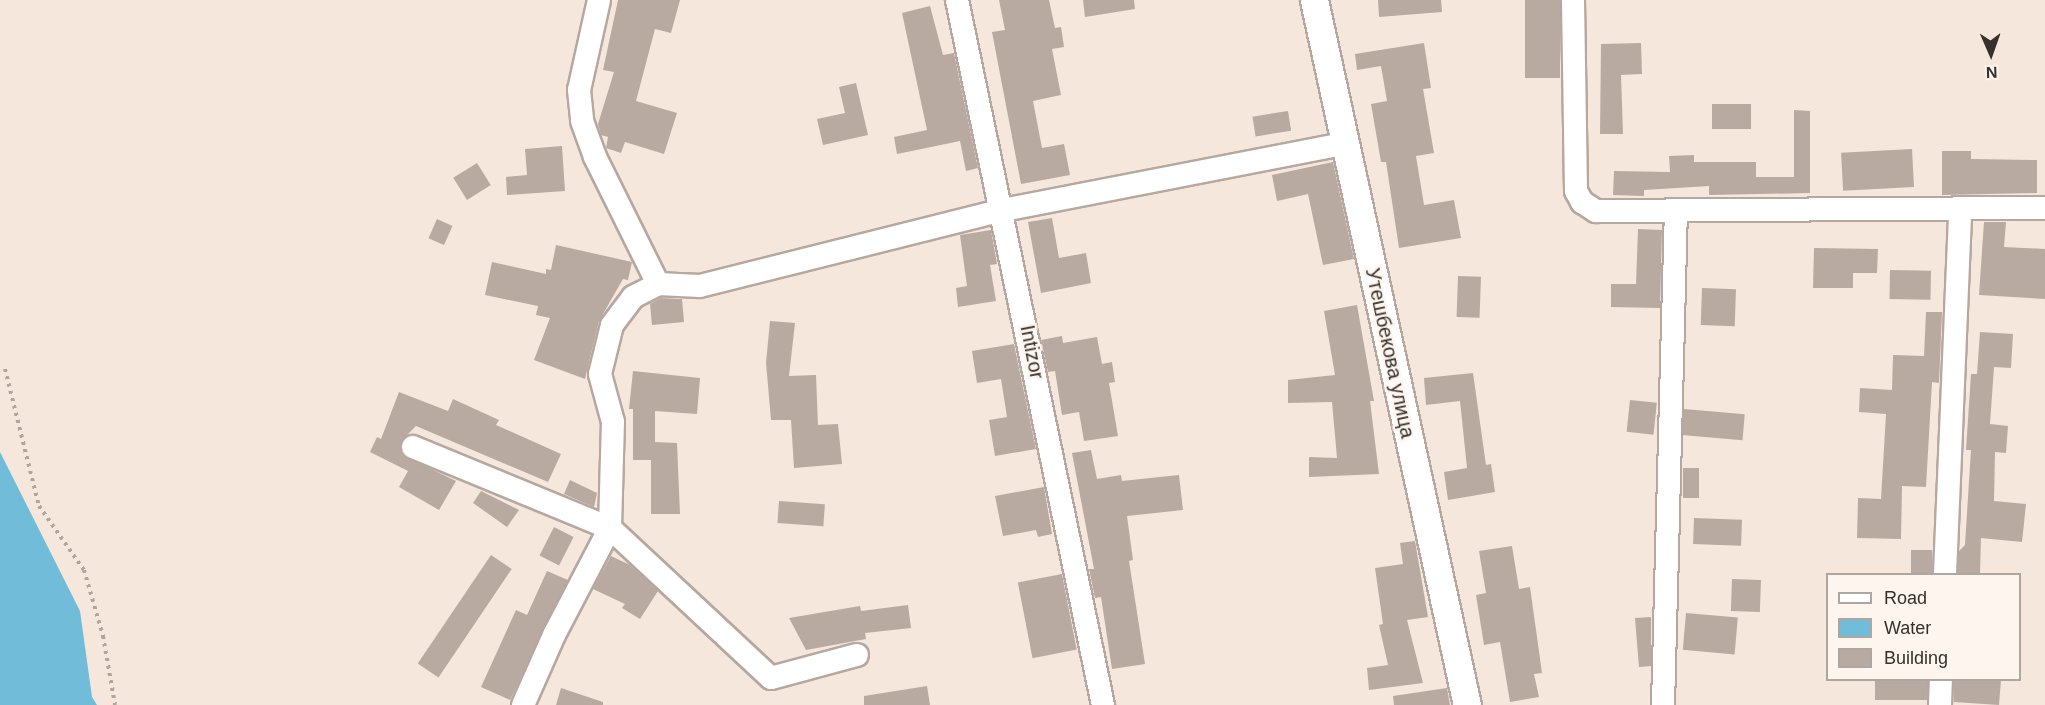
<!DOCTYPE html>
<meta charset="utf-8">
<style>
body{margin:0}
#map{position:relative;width:2045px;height:705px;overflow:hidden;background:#f5e7dc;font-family:Arial,sans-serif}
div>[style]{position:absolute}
.water>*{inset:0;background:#71bcd9}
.building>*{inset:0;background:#b9aaa1;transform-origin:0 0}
.path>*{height:4px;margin-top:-2px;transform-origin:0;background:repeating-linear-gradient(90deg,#afa59c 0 3px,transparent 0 7.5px)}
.roads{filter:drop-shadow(2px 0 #b6a89e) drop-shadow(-2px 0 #b6a89e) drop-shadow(0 2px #b6a89e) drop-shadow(0 -2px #b6a89e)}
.minor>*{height:22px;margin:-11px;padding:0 11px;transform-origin:11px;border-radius:11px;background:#fff}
.major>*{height:27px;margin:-13.5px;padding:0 13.5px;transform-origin:13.5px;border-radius:13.5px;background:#fff}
span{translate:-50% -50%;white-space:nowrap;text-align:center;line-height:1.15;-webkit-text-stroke:5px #fef5ef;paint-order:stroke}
.street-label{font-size:20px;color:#35302b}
.legend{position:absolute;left:1826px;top:573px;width:195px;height:108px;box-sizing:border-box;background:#fef5ef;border:2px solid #aea6a1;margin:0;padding:8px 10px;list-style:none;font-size:18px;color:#35302b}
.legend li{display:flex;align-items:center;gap:12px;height:30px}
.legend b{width:30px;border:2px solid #aea6a1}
.north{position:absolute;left:1961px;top:24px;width:60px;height:60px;-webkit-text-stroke:4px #fef5ef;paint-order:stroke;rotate:178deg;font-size:16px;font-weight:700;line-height:24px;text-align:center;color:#35302b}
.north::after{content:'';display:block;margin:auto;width:21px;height:27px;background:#35302b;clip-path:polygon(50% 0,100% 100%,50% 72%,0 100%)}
</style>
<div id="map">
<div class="water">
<i style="clip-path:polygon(0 452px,80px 611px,92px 697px,97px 705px,0 705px)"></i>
</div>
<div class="building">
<i style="clip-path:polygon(618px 0,680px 0,671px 33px,655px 29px,636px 101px,677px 113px,664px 154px,625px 142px,621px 153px,606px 148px,608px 137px,601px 135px,598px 124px,614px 72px,603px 70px)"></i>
<i style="clip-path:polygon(999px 0,1049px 0,1055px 28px,1061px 27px,1064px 47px,1052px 49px,1061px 95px,1033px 101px,1042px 148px,1064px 144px,1070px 175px,1021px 184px,992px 32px,1005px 30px)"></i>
<i style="clip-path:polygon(1083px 0,1134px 0,1135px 9px,1085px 17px)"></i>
<i style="clip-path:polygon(1378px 0,1441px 0,1442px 12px,1379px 17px)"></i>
<i style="left:1525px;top:0;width:35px;height:78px"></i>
<i style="clip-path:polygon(930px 6px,943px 55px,954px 53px,978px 168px,966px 171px,960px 141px,897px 154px,894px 137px,927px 130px,902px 13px)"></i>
<i style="clip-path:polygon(1424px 43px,1431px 88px,1423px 89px,1434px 153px,1416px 156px,1424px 205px,1454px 200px,1461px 238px,1399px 248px,1386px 162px,1381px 162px,1371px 104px,1387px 101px,1381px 66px,1357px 70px,1355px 54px)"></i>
<i style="clip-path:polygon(1641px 43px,1642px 74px,1621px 75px,1623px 134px,1600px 134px,1601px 44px)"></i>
<i style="clip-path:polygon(856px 83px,868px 135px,823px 145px,817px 119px,845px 113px,839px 87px)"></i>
<i style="left:1712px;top:104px;width:39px;height:25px"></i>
<i style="clip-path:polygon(1794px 110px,1810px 111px,1810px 193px,1709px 195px,1709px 186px,1644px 190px,1644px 196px,1613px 195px,1614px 171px,1670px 172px,1669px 156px,1694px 155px,1694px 162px,1756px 162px,1756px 177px,1794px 177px)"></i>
<i style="left:1288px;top:111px;width:20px;height:36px;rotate:81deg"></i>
<i style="clip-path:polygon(562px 146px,565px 191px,507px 195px,506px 177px,527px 175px,525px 149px)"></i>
<i style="left:1912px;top:149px;width:38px;height:71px;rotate:87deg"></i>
<i style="clip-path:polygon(1942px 151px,1971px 151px,1971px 159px,2037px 160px,2037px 193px,1942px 195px)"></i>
<i style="clip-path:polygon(1333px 162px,1354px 259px,1323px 265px,1308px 194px,1277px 201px,1272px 175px)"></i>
<i style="left:477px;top:163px;width:26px;height:28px;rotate:58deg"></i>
<i style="clip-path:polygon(1052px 218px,1059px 258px,1086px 253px,1091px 283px,1041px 293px,1028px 222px)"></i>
<i style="left:437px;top:219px;width:17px;height:21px;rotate:24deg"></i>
<i style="clip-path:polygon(1984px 222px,2006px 222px,2004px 247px,2045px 249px,2045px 299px,1979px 295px)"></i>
<i style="clip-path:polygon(1638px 229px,1662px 230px,1660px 308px,1611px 307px,1611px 284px,1636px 284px)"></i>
<i style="clip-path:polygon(991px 230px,997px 264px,990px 265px,996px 301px,958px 307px,956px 288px,967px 286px,960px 235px)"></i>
<i style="clip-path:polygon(556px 245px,632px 262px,628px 280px,623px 279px,599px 321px,585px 379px,534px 360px,550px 318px,536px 315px,538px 306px,485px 295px,492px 262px,546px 274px,546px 269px,551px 270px)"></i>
<i style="clip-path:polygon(1814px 248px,1878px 249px,1877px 273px,1853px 273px,1853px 288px,1813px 288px)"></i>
<i style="left:1890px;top:270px;width:41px;height:29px;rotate:1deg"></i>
<i style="left:1458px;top:276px;width:23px;height:41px;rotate:2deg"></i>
<i style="left:1702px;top:288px;width:34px;height:37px;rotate:2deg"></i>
<i style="clip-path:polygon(661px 298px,682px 299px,684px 322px,652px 325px,650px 304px)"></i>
<i style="clip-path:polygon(1357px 305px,1374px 401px,1370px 401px,1379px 474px,1309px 477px,1309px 457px,1337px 458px,1332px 402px,1288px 403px,1288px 380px,1335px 375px,1324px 311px)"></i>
<i style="clip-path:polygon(1926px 312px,1942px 312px,1939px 383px,1932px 382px,1926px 487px,1902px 486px,1901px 539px,1857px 538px,1858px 498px,1881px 499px,1886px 414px,1859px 412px,1860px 388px,1892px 390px,1893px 355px,1924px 356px)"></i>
<i style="clip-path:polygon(770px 321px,795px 323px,789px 376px,816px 375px,818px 425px,838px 424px,842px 464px,794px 468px,791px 420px,771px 420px,766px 363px)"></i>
<i style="clip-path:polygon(1980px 332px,2013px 334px,2011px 368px,1994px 367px,1990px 424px,2008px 426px,2006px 453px,1995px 452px,1994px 501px,2026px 504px,2022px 542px,1981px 538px,1980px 574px,1958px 574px,1959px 551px,1965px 545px,1971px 450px,1966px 450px,1971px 374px,1977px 374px)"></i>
<i style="clip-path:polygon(1062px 336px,1063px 343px,1097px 337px,1102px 364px,1112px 362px,1115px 382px,1109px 383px,1118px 436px,1084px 441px,1079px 412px,1062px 415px,1055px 371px,1048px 372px,1041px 340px)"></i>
<i style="clip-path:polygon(1014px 344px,1036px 449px,995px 456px,989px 420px,1007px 417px,1001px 379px,977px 383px,972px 351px)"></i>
<i style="clip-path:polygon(633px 371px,700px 378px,697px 414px,655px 411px,655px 442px,677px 443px,680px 514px,651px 514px,651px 460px,633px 460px,633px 409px,629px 409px)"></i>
<i style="clip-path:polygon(1473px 373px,1486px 465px,1491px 464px,1495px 492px,1448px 500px,1444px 472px,1467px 468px,1460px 401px,1426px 405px,1424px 378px)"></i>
<i style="clip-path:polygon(399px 392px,448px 411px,453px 399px,499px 420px,496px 425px,561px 454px,548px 482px,416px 426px,401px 441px,402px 455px,456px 481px,439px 510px,399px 487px,408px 471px,370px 452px,377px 437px,381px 439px)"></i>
<i style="left:1630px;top:400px;width:27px;height:32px;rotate:6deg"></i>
<i style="left:1684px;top:409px;width:61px;height:26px;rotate:5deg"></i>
<i style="clip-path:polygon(1091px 450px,1097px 479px,1121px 475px,1122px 481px,1179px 475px,1183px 510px,1127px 516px,1133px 560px,1129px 561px,1145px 664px,1112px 669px,1101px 597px,1095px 598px,1089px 569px,1094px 569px,1072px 453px)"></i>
<i style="left:1683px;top:468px;width:16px;height:30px"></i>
<i style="clip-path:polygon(570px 480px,597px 493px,594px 507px,564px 494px)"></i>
<i style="clip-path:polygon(1044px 487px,1052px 534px,1038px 537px,1036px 530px,1003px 536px,995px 496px)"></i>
<i style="clip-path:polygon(481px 491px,519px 510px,507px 527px,473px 503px)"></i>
<i style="left:779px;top:501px;width:46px;height:22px;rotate:4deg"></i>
<i style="left:1694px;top:518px;width:48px;height:26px;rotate:2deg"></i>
<i style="left:554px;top:527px;width:22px;height:32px;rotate:27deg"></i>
<i style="clip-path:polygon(1415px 541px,1428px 617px,1407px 620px,1423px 683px,1369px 690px,1367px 668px,1388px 665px,1379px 625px,1383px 624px,1375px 568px,1403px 564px,1400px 543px)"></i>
<i style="clip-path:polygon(1512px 546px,1519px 589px,1530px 587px,1542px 673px,1534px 674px,1539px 697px,1510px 702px,1500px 642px,1484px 645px,1476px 595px,1486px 593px,1479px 551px)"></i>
<i style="left:1911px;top:550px;width:21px;height:24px"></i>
<i style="left:491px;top:555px;width:25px;height:131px;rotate:34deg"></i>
<i style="clip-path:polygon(611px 556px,630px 565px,658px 591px,640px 619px,622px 608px,625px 604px,593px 589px)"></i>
<i style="clip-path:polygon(547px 571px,568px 580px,510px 700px,481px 687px,516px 610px,527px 615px)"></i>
<i style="left:1062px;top:574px;width:77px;height:45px;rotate:79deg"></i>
<i style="left:1732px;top:579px;width:29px;height:32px;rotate:2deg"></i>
<i style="clip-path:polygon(908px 605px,911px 628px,865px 633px,866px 639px,806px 650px,789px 618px,860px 606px,861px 611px)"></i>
<i style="left:1686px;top:613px;width:52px;height:37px;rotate:5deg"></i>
<i style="clip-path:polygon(1651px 617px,1651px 666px,1639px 667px,1635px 618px)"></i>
<i style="left:1875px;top:680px;width:53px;height:20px"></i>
<i style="clip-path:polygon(1954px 680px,2001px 680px,1999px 705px,1954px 702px)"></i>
<i style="clip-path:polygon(927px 686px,930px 705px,864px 705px,864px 696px)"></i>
<i style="clip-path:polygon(561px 688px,603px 702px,603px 705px,556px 705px)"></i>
<i style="clip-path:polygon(1447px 688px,1450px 705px,1394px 705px,1393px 696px)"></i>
</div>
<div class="path">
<i style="left:5px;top:369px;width:141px;rotate:76.1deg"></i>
<i style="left:39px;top:506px;width:78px;rotate:54.9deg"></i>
<i style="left:84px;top:570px;width:69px;rotate:73.9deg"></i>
<i style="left:103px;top:636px;width:70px;rotate:80.1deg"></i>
</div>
<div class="roads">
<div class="minor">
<i style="left:599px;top:0;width:92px;rotate:102.5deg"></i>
<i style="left:579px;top:90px;width:31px;rotate:84deg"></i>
<i style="left:582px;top:121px;width:38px;rotate:70deg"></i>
<i style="left:595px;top:157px;width:142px;rotate:63.6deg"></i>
<i style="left:957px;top:0;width:720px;rotate:78.3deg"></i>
<i style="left:1573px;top:0;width:191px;rotate:89.1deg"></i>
<i style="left:1576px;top:191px;width:13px;rotate:61deg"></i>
<i style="left:1582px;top:202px;width:17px;rotate:33deg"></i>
<i style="left:1596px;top:211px;width:449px;rotate:-0.4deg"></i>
<i style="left:413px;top:447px;width:213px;rotate:22.4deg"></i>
<i style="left:610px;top:528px;width:220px;rotate:43deg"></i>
<i style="left:771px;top:678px;width:89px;rotate:-15deg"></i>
<i style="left:1945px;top:574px;width:365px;rotate:-87.6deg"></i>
<i style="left:523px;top:705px;width:77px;rotate:-66.1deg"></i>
<i style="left:554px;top:635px;width:121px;rotate:-62.4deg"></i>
<i style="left:610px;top:528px;width:106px;rotate:-88.4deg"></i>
<i style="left:613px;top:422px;width:50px;rotate:-105.2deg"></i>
<i style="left:600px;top:374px;width:50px;rotate:-76.2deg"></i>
<i style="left:612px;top:325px;width:35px;rotate:-53deg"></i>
<i style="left:633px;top:297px;width:28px;rotate:-27deg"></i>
<i style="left:658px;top:284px;width:42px;rotate:2.7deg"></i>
<i style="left:700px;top:286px;width:312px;rotate:-14.1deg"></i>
<i style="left:1003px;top:210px;width:347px;rotate:-11deg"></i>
<i style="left:1663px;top:705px;width:493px;rotate:-88.5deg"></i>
<i style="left:1940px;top:705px;width:25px;rotate:-88deg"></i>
</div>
<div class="major">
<i style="left:1314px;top:0;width:721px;rotate:77.76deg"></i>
</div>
</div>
<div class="street-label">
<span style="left:1032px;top:352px;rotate:79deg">Intizor</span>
<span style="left:1390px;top:353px;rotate:78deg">Утешбекова улица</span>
</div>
<ul class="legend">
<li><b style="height:8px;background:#fff"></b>Road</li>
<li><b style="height:16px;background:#71bcd9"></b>Water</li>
<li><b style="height:16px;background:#b9aaa1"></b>Building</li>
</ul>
<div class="north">N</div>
</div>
